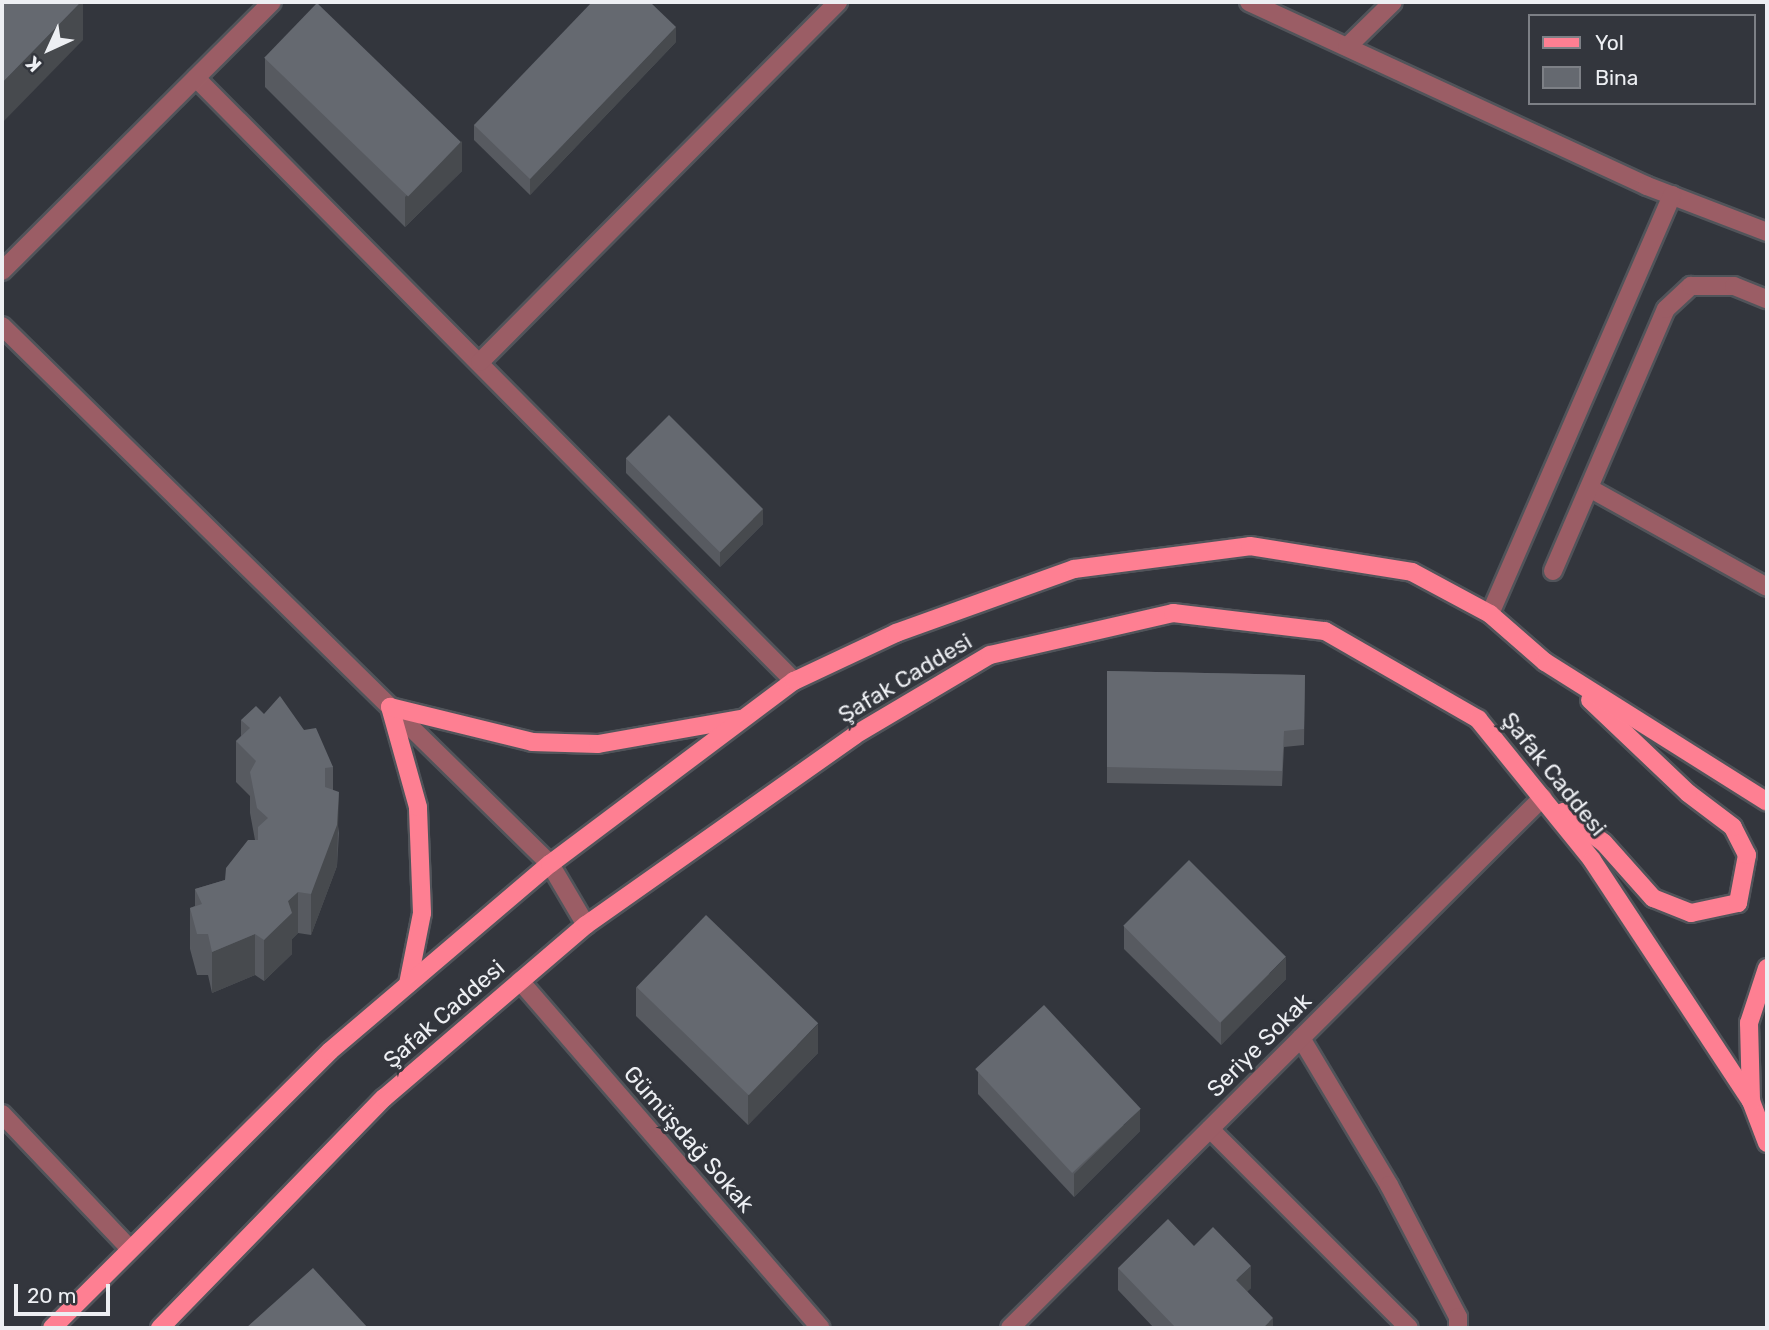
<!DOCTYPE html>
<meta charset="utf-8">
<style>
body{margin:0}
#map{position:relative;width:1769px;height:1330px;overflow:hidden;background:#33363d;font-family:Rubik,sans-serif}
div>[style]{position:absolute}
.roads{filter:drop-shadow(2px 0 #51545a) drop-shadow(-2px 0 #51545a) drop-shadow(0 2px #51545a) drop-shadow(0 -2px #51545a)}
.minor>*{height:18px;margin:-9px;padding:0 9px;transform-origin:9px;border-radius:9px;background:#9b5d65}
.major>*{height:18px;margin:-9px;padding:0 9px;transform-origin:9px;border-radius:9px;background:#fe7f92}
.wall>*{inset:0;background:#575a60}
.shaded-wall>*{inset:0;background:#474a4e}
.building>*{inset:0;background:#656970;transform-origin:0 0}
span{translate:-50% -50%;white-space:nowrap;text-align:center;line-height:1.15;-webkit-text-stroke:6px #33363d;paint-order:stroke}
.street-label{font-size:23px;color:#edeff3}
.frame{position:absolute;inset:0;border:4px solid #edeff3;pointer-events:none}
.legend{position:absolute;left:1528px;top:14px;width:228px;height:91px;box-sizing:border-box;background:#33363d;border:2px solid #7d8086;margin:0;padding:9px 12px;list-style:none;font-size:21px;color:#edeff3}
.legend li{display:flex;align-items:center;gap:14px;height:35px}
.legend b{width:35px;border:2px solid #7d8086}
.north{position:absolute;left:14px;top:14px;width:70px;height:70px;-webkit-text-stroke:5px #33363d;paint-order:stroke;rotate:225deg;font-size:19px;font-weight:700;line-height:28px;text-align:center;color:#edeff3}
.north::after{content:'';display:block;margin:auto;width:24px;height:32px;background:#edeff3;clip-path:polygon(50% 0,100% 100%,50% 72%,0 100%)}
.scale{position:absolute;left:14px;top:1284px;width:96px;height:32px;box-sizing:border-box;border:4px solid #edeff3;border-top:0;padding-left:9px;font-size:21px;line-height:24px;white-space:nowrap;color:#edeff3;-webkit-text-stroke:5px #33363d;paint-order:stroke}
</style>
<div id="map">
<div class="roads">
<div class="minor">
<i style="left:1249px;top:2px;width:438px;rotate:24.8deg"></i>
<i style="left:1647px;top:186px;width:129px;rotate:21deg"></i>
<i style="left:1347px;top:47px;width:64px;rotate:-44.4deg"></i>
<i style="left:196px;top:78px;width:849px;rotate:45.24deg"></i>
<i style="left:2px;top:271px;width:381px;rotate:-44.9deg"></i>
<i style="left:2px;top:326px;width:768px;rotate:44.47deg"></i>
<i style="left:550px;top:864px;width:71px;rotate:59.5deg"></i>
<i style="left:480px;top:362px;width:508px;rotate:-45.16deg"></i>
<i style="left:1591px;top:489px;width:201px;rotate:29.1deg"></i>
<i style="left:1553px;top:571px;width:285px;rotate:-66.7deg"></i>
<i style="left:1666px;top:309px;width:34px;rotate:-43deg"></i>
<i style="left:1691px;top:286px;width:43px"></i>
<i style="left:1734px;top:286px;width:35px;rotate:22deg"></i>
<i style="left:1490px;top:614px;width:457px;rotate:-66.5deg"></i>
<i style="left:520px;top:981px;width:459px;rotate:49.1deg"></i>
<i style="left:1301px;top:1038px;width:171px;rotate:59.1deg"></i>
<i style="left:1389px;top:1185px;width:149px;rotate:62.4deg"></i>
<i style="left:1458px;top:1317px;width:11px;rotate:90deg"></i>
<i style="left:2px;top:1114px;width:186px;rotate:46.5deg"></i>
<i style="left:1210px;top:1129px;width:281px;rotate:45deg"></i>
<i style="left:1010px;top:1328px;width:752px;rotate:-44.89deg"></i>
</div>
<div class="major">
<i style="left:1563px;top:812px;width:51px;rotate:37.1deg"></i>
<i style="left:1604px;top:843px;width:74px;rotate:48.3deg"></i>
<i style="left:1653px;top:898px;width:41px;rotate:21.5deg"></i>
<i style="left:1691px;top:913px;width:48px;rotate:-12deg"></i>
<i style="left:1738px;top:903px;width:49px;rotate:-79.4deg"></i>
<i style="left:1747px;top:855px;width:31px;rotate:-117deg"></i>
<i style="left:1733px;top:827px;width:56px;rotate:-142.9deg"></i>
<i style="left:1688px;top:793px;width:135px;rotate:-136.5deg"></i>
<i style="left:1767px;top:968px;width:58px;rotate:108.1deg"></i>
<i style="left:1749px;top:1023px;width:78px;rotate:88.5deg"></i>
<i style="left:1751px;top:1101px;width:45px;rotate:69.1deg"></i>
<i style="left:408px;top:984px;width:72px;rotate:-78.8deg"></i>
<i style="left:422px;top:913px;width:106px;rotate:-92.2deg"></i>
<i style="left:418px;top:807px;width:104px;rotate:-105.6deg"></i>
<i style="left:390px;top:707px;width:146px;rotate:13.8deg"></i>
<i style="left:532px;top:742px;width:66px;rotate:1.7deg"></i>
<i style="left:598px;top:744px;width:144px;rotate:-10deg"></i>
<i style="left:52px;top:1328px;width:392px;rotate:-44.9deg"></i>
<i style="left:330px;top:1051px;width:289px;rotate:-40.4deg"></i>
<i style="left:550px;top:864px;width:305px;rotate:-36.9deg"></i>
<i style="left:794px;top:681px;width:113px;rotate:-25.2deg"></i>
<i style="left:896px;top:633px;width:189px;rotate:-19.8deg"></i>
<i style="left:1074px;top:569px;width:177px;rotate:-7.4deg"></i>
<i style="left:1250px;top:546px;width:164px;rotate:9.1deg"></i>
<i style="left:1412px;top:572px;width:89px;rotate:28.3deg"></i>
<i style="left:1490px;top:614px;width:73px;rotate:41.1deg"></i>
<i style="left:1545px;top:662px;width:262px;rotate:32.2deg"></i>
<i style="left:160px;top:1328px;width:321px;rotate:-45.8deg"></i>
<i style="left:384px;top:1098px;width:266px;rotate:-40.6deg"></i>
<i style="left:586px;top:925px;width:329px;rotate:-35.2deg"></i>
<i style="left:855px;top:735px;width:157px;rotate:-30.7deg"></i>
<i style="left:990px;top:655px;width:188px;rotate:-12.9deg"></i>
<i style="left:1173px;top:613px;width:153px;rotate:6.8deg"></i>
<i style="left:1325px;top:631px;width:177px;rotate:29.9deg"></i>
<i style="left:1478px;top:719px;width:181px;rotate:51deg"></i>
<i style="left:1592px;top:860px;width:289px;rotate:56.6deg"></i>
</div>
</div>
<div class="wall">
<i style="clip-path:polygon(676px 42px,530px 195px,474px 140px,474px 125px)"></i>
<i style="clip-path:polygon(265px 58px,462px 171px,405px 227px,265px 87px)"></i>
<i style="clip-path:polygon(626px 458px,763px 524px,720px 567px,626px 473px)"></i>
<i style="clip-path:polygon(1107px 671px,1305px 675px,1304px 745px,1284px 747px,1282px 786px,1107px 783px)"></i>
<i style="clip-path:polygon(264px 714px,304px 730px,333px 767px,333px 790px,339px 833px,337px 866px,311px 935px,298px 933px,292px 939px,292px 954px,264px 981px,255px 975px,212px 993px,208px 975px,197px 975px,190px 949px,190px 908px,195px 906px,195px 889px,225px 880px,255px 840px,250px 813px,250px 796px,236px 782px,236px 741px,241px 736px,241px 720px)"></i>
<i style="clip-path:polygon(1124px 926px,1286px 979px,1221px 1045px,1124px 949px)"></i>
<i style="clip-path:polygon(636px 987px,818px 1053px,748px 1125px,636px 1016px)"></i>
<i style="clip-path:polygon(978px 1072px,1140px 1131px,1074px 1197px,978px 1094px)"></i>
<i style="clip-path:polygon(1194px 1246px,1251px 1288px,1247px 1291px,1273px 1328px,1154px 1328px,1118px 1290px,1118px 1268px)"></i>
</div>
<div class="shaded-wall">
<i style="clip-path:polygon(81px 2px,83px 2px,83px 40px,2px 123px,2px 83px)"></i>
<i style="clip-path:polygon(676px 27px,676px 42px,530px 195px,530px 179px)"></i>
<i style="clip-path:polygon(462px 141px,462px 171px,405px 227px,405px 197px)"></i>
<i style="clip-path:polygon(763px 509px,763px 524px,720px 567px,720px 552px)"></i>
<i style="clip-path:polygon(339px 792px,337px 866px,311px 935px,311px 894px)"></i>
<i style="clip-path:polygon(298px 892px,298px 933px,292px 939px,292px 954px,264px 981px,264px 940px,288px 901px)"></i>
<i style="clip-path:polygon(255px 934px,255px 975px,212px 993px,212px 952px)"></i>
<i style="clip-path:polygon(1286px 957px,1286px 979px,1221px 1045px,1221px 1022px)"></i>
<i style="clip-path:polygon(818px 1024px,818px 1053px,748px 1125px,748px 1095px)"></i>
<i style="clip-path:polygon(1140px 1109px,1140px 1131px,1074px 1197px,1074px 1174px)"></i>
<i style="clip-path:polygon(1251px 1266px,1251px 1288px,1236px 1303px,1236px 1280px)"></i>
<i style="clip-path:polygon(1273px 1318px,1273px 1328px,1263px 1328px)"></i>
</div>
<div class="building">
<i style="clip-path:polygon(2px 2px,81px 2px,2px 83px)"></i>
<i style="clip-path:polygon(592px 2px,650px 2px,676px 27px,530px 179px,474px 125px)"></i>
<i style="left:317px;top:3px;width:200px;height:76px;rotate:44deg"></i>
<i style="left:669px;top:415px;width:133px;height:61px;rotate:45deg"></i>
<i style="clip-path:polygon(1107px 671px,1305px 675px,1304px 729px,1284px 731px,1282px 771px,1107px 767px)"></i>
<i style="clip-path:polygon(280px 696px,304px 730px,316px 728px,333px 767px,325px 768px,325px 787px,339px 792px,337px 825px,311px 894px,298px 892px,288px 901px,292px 913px,264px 940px,255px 934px,212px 952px,208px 934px,197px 934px,190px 908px,202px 904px,195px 889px,225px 880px,226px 868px,248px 840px,258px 840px,258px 827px,268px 818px,257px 808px,250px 772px,256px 761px,236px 741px,250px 728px,241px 720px,256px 706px,264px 714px)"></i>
<i style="left:1189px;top:860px;width:137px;height:93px;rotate:45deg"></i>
<i style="left:706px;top:915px;width:156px;height:100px;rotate:44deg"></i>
<i style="left:1044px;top:1005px;width:142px;height:94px;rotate:47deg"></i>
<i style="clip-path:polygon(1168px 1219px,1194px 1246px,1213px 1227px,1251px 1266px,1236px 1280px,1273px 1318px,1263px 1328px,1176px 1328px,1118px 1268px)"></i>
<i style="clip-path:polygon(313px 1268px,368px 1328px,246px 1328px)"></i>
</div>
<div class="street-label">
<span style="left:905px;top:678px;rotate:-31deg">Şafak Caddesi</span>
<span style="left:1554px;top:774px;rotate:51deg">Şafak Caddesi</span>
<span style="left:444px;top:1014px;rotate:-41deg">Şafak Caddesi</span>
<span style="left:1259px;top:1045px;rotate:-45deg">Seriye Sokak</span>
<span style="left:689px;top:1139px;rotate:49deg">Gümüşdağ Sokak</span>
</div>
<div class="frame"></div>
<ul class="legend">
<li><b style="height:9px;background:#fe7f92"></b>Yol</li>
<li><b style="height:19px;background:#656970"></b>Bina</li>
</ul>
<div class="north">K</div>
<div class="scale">20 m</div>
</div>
